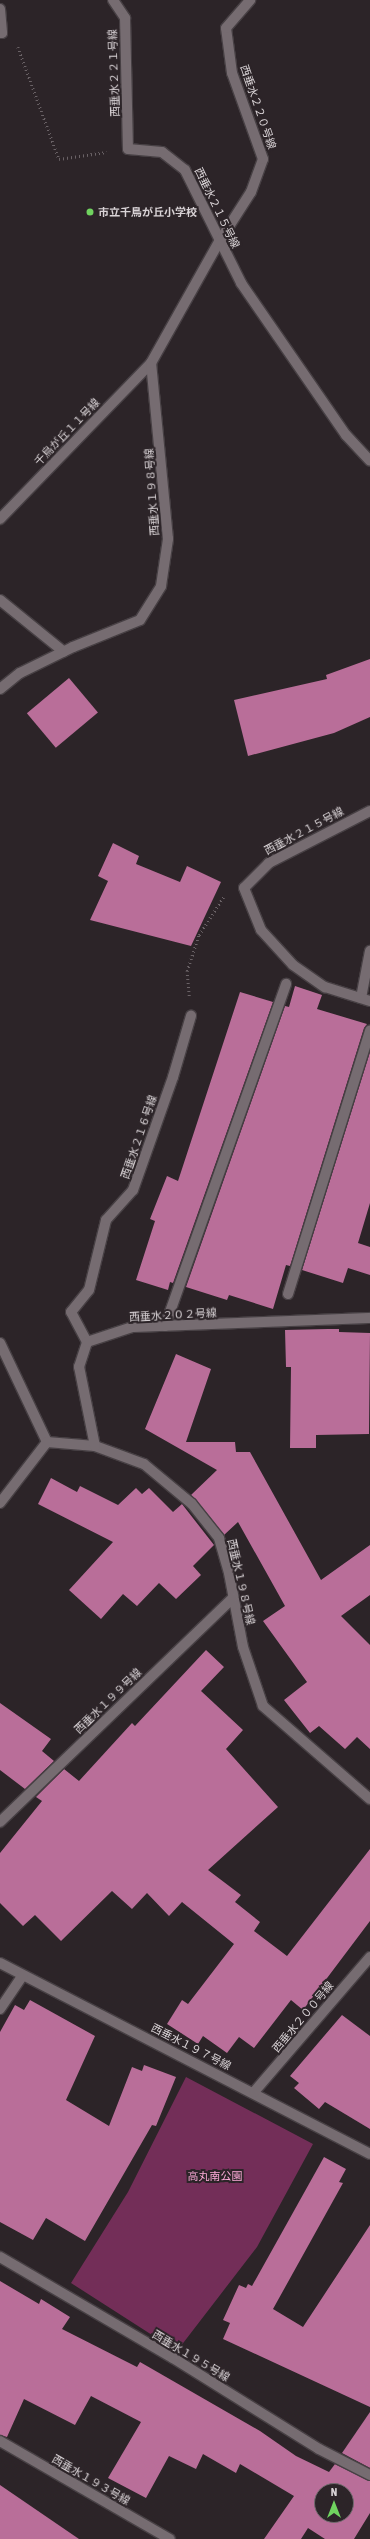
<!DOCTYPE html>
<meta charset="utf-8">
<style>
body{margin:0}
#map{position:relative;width:370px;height:2539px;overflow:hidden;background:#2c2428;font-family:"Asap Condensed","Noto Sans JP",sans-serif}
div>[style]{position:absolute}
.green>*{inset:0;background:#732e58}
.building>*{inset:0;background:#b96e99;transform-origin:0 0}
.path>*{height:2.5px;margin-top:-1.25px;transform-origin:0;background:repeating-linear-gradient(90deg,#6a6266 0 1px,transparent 0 4px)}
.roads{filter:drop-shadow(1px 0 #474044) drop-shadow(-1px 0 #474044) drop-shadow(0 1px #474044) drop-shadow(0 -1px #474044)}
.lane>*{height:10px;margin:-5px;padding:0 5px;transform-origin:5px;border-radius:5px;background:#766c71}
.street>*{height:10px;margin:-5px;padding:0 5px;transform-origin:5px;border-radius:5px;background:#766c71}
.dots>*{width:11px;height:11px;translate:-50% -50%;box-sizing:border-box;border:2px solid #2c2428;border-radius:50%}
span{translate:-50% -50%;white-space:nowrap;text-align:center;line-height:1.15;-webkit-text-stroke:4px #2c2428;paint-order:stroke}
.street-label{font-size:11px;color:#d9d3d6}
.poi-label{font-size:11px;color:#d9d3d6;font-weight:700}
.left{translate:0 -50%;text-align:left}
.park-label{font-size:11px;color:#fdabd9}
.north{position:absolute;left:314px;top:2483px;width:40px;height:40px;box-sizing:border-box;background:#2c2428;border:1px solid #716a6e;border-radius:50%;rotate:0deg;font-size:11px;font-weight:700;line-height:16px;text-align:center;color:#d9d3d6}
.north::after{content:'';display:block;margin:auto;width:14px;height:18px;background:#70d35f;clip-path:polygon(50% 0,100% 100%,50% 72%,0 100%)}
</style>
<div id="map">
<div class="green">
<i style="clip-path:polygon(186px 2077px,313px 2144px,257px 2247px,177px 2351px,71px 2283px,128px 2192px)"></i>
</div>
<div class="building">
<i style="clip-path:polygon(370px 659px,370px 717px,334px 733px,248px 756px,234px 700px,327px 679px,326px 675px)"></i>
<i style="left:69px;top:678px;width:45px;height:55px;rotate:50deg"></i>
<i style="clip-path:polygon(113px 843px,139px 856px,136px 864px,180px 882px,187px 866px,221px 882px,191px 946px,90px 920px,108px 881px,98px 876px)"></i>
<i style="clip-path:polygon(295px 986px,322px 995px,317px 1009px,367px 1024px,364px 1028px,290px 1266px,286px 1265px,273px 1309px,229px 1295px,227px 1300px,186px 1287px,285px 1006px,289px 1007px)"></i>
<i style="clip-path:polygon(240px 992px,273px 1002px,173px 1283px,170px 1282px,168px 1290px,136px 1280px,155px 1221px,150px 1219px,167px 1176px,178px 1181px)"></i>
<i style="clip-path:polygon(370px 1052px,370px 1203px,358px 1243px,370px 1247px,370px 1275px,348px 1268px,343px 1283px,302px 1270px)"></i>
<i style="clip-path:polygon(328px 1329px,339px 1329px,339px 1332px,370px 1333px,369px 1434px,316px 1435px,316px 1448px,290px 1448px,291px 1367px,286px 1367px,285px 1330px)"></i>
<i style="clip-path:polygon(176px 1354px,211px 1369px,186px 1442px,235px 1442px,236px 1452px,250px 1452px,321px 1580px,370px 1545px,370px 1595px,341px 1616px,370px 1645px,370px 1749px,357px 1737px,345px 1749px,319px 1726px,310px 1733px,284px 1700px,307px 1682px,263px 1621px,285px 1606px,238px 1522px,224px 1535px,191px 1495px,217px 1470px,145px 1429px)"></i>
<i style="clip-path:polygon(51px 1478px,77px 1492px,80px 1486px,118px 1505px,136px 1488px,142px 1494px,149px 1488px,173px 1512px,182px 1504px,214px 1545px,193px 1566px,201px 1575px,176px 1599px,159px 1583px,137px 1606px,123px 1594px,101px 1619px,69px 1590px,113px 1542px,38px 1504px)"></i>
<i style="clip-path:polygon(206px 1650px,224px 1667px,201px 1691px,243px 1730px,226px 1749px,278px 1807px,208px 1870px,241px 1895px,235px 1902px,260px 1922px,254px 1931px,287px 1956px,370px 1849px,370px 1921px,303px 2010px,291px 2000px,254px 2048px,239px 2037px,227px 2053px,203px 2036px,198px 2044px,167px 2024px,182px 2000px,188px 2004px,234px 1944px,182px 1902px,169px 1916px,147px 1893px,132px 1909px,112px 1891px,61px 1941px,35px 1915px,23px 1926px,0 1903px,0 1853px,42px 1801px,36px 1797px,64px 1769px,79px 1781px,132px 1723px,135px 1726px)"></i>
<i style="clip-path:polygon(0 1703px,51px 1739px,42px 1751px,54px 1761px,25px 1789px,0 1770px)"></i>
<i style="clip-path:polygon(30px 2000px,95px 2036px,66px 2100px,109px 2126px,132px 2067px,142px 2071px,144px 2065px,176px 2077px,156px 2126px,152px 2125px,85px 2241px,46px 2218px,33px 2240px,0 2222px,0 2032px,15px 2005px,24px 2010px)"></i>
<i style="clip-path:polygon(342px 2015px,370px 2036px,370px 2129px,325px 2102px,319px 2109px,294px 2088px,299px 2083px,290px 2076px)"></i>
<i style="clip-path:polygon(324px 2157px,346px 2169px,339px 2182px,343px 2183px,273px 2309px,303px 2327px,370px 2225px,370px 2407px,223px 2339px,230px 2323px,223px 2320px,239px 2285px,246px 2288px,248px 2284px,252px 2286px)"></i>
<i style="clip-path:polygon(evenodd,0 2281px,39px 2304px,41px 2299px,70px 2317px,62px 2329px,137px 2367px,140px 2362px,260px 2431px,296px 2456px,329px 2472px,335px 2464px,370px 2481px,370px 2513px,354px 2539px,325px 2539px,308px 2528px,301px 2539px,264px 2539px,294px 2496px,240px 2464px,236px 2473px,203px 2454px,196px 2469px,169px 2456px,146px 2498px,108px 2478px,141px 2422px,91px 2396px,75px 2425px,24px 2399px,7px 2437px,0 2435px,0 2281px,322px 2491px,346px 2491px,346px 2515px,322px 2515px,322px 2491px)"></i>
<i style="clip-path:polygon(370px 2412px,370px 2468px,342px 2453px)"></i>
<i style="clip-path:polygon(0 2485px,79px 2539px,0 2539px)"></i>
</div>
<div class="path">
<i style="left:18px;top:47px;width:119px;rotate:69.9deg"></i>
<i style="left:59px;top:159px;width:48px;rotate:-8.5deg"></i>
<i style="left:189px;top:996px;width:25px;rotate:-95deg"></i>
<i style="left:187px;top:971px;width:38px;rotate:-72deg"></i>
<i style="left:199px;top:935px;width:46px;rotate:-57.3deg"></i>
</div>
<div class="roads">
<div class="lane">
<i style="left:361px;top:998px;width:48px;rotate:-79.2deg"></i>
<i style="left:288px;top:1294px;width:276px;rotate:-72.7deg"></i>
<i style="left:165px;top:1326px;width:363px;rotate:-70.5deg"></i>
<i style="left:173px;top:2358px;width:172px;rotate:31.9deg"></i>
<i style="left:319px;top:2449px;width:57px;rotate:27deg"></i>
</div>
<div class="street">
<i style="left:113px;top:0;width:22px;rotate:56deg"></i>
<i style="left:125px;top:18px;width:131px;rotate:88.7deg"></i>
<i style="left:128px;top:149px;width:34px;rotate:5deg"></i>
<i style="left:162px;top:152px;width:29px;rotate:38deg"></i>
<i style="left:185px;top:170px;width:126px;rotate:63.6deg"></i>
<i style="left:241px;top:283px;width:185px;rotate:55.4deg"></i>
<i style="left:346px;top:435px;width:35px;rotate:47deg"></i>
<i style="left:0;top:9px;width:24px;rotate:85deg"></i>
<i style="left:2px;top:33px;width:2px;rotate:180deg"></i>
<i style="left:0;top:519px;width:217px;rotate:-45.9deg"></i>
<i style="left:0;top:600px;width:82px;rotate:39.1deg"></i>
<i style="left:0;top:689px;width:26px;rotate:-39deg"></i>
<i style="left:20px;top:673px;width:59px;rotate:-26.1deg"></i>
<i style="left:73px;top:647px;width:72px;rotate:-21.9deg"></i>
<i style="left:140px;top:620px;width:40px;rotate:-58deg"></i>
<i style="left:161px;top:586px;width:48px;rotate:-81.5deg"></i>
<i style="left:168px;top:539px;width:177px;rotate:-95.5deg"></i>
<i style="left:151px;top:363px;width:139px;rotate:-60.7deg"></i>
<i style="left:219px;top:242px;width:59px;rotate:-57.4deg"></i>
<i style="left:251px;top:192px;width:35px;rotate:-70deg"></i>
<i style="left:263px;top:159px;width:91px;rotate:-109.8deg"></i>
<i style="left:232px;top:73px;width:45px;rotate:-97.6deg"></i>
<i style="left:226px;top:28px;width:37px;rotate:-49deg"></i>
<i style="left:370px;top:811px;width:114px;rotate:152.8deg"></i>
<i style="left:269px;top:863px;width:35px;rotate:135deg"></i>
<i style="left:244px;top:888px;width:45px;rotate:68deg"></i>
<i style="left:261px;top:930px;width:47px;rotate:47.6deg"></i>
<i style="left:293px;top:965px;width:39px;rotate:35deg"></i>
<i style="left:325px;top:987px;width:47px;rotate:17.3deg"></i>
<i style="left:87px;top:1342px;width:34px;rotate:-118deg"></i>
<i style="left:71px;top:1312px;width:28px;rotate:-51deg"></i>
<i style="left:89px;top:1290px;width:72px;rotate:-76.3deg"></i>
<i style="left:106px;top:1220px;width:40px;rotate:-48deg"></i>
<i style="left:133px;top:1190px;width:120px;rotate:-70.5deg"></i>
<i style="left:173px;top:1077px;width:64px;rotate:-73.6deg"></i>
<i style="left:0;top:1343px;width:110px;rotate:64.6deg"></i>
<i style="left:47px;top:1442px;width:48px;rotate:4.8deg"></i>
<i style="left:95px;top:1446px;width:52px;rotate:20.2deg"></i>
<i style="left:144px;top:1464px;width:62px;rotate:39.8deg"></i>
<i style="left:192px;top:1504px;width:43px;rotate:51.5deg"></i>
<i style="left:219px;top:1538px;width:36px;rotate:74deg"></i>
<i style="left:229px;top:1573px;width:75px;rotate:79.3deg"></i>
<i style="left:243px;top:1647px;width:62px;rotate:71.3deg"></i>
<i style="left:263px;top:1706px;width:142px;rotate:41deg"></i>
<i style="left:95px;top:1446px;width:81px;rotate:-101.4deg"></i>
<i style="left:79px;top:1367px;width:26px;rotate:-72deg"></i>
<i style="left:87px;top:1342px;width:47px;rotate:-18.4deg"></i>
<i style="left:132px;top:1327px;width:238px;rotate:-2.2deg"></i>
<i style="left:0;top:1503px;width:77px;rotate:-52.4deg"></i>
<i style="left:0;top:1822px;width:323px;rotate:-43.9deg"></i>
<i style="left:0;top:1963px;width:416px;rotate:27.3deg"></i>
<i style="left:0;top:2009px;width:40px;rotate:-56deg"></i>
<i style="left:254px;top:2092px;width:178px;rotate:-49.3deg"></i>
<i style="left:0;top:2257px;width:200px;rotate:30.3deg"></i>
<i style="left:0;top:2441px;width:196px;rotate:30deg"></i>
</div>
</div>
<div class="dots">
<i style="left:90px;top:212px;background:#70d35f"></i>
</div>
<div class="street-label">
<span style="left:114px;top:73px;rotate:-92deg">西垂水２２１号線</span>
<span style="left:258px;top:107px;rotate:71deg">西垂水２２０号線</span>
<span style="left:217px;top:208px;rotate:64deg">西垂水２１５号線</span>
<span style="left:67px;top:432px;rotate:-46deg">千鳥が丘１１号線</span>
<span style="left:152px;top:492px;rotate:-94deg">西垂水１９８号線</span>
<span style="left:304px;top:831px;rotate:-28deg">西垂水２１５号線</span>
<span style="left:139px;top:1137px;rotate:-71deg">西垂水２１６号線</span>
<span style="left:173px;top:1315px;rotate:-3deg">西垂水２０２号線</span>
<span style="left:241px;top:1582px;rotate:77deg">西垂水１９８号線</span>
<span style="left:108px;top:1701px;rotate:-44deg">西垂水１９９号線</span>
<span style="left:303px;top:2017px;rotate:-50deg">西垂水２００号線</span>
<span style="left:191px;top:2047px;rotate:27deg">西垂水１９７号線</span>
<span style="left:191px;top:2356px;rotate:31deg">西垂水１９５号線</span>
<span style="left:91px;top:2480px;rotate:30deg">西垂水１９３号線</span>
</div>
<div class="poi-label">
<span class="left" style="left:98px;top:212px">市立千鳥が丘小学校</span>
</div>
<div class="park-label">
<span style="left:215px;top:2176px">高丸南公園</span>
</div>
<div class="north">N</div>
</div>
